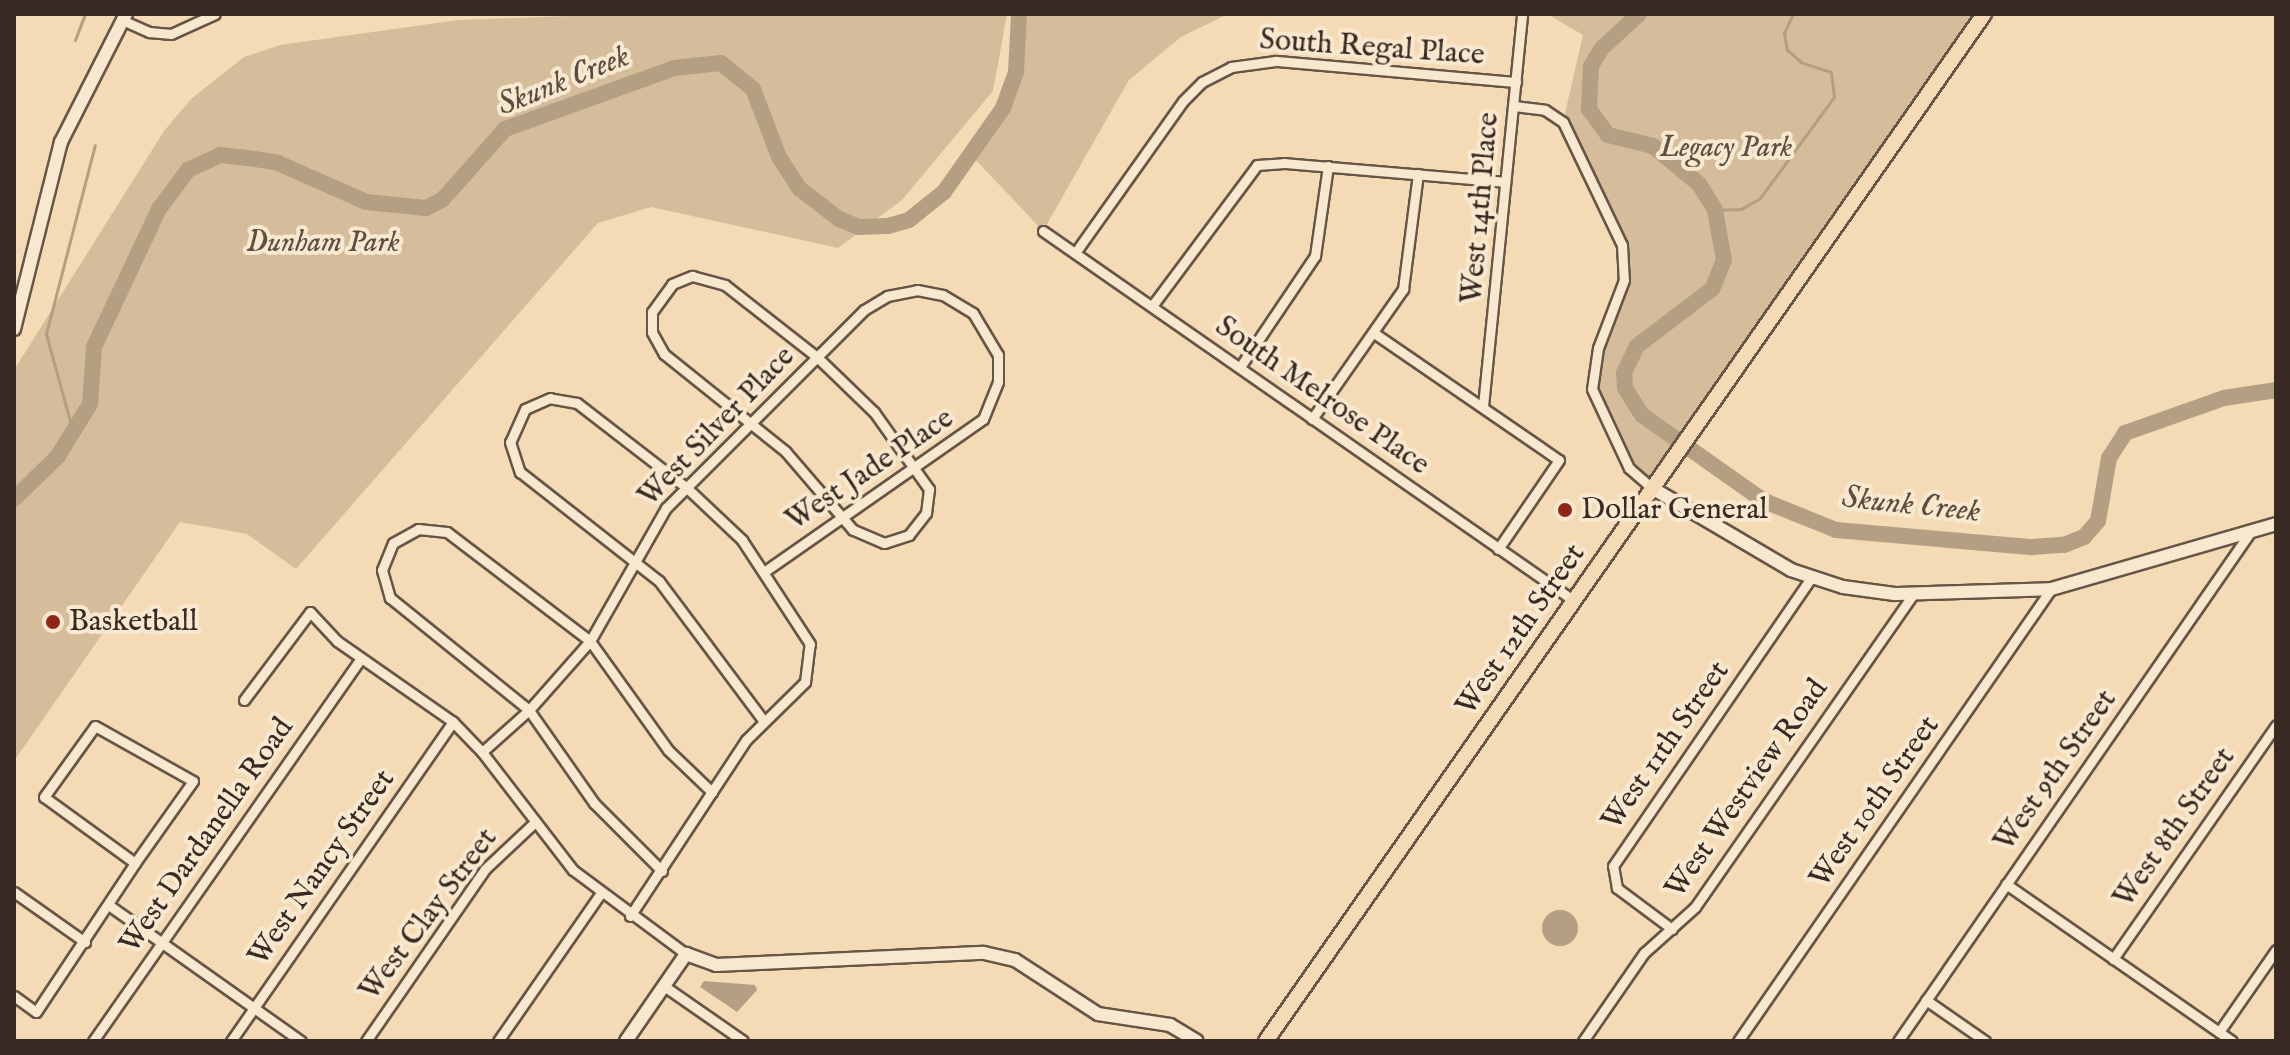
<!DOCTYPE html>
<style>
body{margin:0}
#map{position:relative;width:2290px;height:1055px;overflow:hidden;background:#f5dbb5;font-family:"IM FELL English",serif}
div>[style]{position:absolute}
.green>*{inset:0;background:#d5bd9c}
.water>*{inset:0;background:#b59f83}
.round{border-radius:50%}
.stream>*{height:3px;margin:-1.5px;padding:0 1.5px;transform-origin:1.5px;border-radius:1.5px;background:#b59f83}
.river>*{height:16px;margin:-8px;padding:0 8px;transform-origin:8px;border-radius:8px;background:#b59f83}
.roads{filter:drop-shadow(2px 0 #675647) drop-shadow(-2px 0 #675647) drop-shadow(0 2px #675647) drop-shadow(0 -2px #675647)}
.street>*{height:9px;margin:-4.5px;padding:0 4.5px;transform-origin:4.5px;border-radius:4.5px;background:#f8e8cf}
.secondary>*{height:12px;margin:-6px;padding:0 6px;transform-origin:6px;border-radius:6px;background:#f8e8cf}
.primary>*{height:14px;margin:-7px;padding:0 7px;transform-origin:7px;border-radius:7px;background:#f5dbb5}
.dots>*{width:22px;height:22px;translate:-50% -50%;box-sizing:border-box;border:4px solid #f8e8cf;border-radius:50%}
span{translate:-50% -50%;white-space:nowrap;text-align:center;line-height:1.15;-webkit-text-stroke:8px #f8e8cf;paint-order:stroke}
.street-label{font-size:30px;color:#382a22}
.park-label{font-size:30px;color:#5f4f40;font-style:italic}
.poi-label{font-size:30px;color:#382a22}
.left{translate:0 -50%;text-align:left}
.water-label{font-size:32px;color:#5e4d3f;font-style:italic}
.frame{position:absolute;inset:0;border:16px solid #382a22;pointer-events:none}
</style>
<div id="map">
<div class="green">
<i style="clip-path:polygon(623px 14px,1007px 14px,993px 91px,902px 200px,838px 248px,651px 207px,598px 223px,296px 569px,247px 534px,180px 522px,14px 761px,14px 370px,164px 131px,191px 99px,244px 57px,280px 45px,458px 20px)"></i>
<i style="clip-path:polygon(1019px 14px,1228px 14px,1181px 37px,1129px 80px,1043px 231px,971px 155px,1003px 108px,1016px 73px)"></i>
<i style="clip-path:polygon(1547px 14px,1984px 14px,1652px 488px,1629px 468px,1592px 382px,1625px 269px,1617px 232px,1563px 122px,1583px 35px)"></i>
</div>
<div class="water">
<i class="round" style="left:1542px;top:910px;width:36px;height:36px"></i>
<i style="clip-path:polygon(704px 981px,755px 985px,757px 990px,737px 1012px,700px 987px)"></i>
</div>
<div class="stream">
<i style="left:75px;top:40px;width:28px;rotate:-69deg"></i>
<i style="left:1715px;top:210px;width:26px;rotate:-2deg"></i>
<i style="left:1741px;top:209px;width:22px;rotate:-30deg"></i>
<i style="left:1760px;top:198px;width:125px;rotate:-53.8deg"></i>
<i style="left:1834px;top:97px;width:25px;rotate:-97deg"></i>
<i style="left:1831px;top:72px;width:32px;rotate:-162deg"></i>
<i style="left:1801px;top:62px;width:18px;rotate:-139deg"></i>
<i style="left:1787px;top:50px;width:17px;rotate:-100deg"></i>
<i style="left:1784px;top:33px;width:21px;rotate:-65deg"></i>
<i style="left:73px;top:432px;width:102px;rotate:-105.4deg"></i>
<i style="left:46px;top:334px;width:195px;rotate:-75.5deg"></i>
</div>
<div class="river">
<i style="left:1639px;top:14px;width:50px;rotate:137.4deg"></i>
<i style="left:1602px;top:48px;width:21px;rotate:121deg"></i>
<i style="left:1591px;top:66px;width:43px;rotate:92.7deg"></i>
<i style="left:1589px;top:109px;width:32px;rotate:54deg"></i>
<i style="left:1608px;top:135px;width:46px;rotate:13.7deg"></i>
<i style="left:1653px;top:146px;width:60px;rotate:39.6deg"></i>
<i style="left:1699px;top:184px;width:31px;rotate:58deg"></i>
<i style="left:1715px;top:210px;width:51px;rotate:79.8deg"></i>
<i style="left:1724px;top:260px;width:31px;rotate:112deg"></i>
<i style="left:1712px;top:289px;width:94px;rotate:142.8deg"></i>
<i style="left:1637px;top:346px;width:30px;rotate:116deg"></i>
<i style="left:1624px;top:373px;width:15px;rotate:86deg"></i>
<i style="left:1625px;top:388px;width:32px;rotate:58deg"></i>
<i style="left:1642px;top:415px;width:149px;rotate:35.2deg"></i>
<i style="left:1764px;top:501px;width:78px;rotate:21.9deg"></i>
<i style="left:1836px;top:530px;width:197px;rotate:5deg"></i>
<i style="left:2032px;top:547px;width:32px;rotate:-4deg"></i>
<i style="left:2064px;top:545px;width:22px;rotate:-22deg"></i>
<i style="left:2084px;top:537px;width:21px;rotate:-49deg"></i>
<i style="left:2098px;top:521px;width:64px;rotate:-80.1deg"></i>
<i style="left:2109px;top:458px;width:30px;rotate:-57deg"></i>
<i style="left:2125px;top:433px;width:105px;rotate:-19.5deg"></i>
<i style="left:2224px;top:398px;width:53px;rotate:-8.7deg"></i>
<i style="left:14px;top:499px;width:62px;rotate:-44.3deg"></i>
<i style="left:58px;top:456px;width:61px;rotate:-58.4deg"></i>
<i style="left:90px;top:404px;width:57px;rotate:-86deg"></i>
<i style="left:94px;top:347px;width:153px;rotate:-64.8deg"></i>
<i style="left:159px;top:209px;width:49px;rotate:-53.4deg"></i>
<i style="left:188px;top:170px;width:35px;rotate:-25deg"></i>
<i style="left:220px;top:155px;width:28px;rotate:6deg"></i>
<i style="left:248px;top:158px;width:30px;rotate:9deg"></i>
<i style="left:278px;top:163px;width:96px;rotate:23.9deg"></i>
<i style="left:366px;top:202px;width:60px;rotate:5.7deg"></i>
<i style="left:426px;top:208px;width:18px;rotate:-27deg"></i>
<i style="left:442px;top:200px;width:95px;rotate:-48.4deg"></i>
<i style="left:505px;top:129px;width:180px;rotate:-19.8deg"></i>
<i style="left:674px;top:68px;width:47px;rotate:-6.1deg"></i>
<i style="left:721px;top:63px;width:41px;rotate:39.1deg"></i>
<i style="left:753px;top:89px;width:73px;rotate:69.1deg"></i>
<i style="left:779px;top:157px;width:38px;rotate:57deg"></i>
<i style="left:800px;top:189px;width:49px;rotate:37.6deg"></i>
<i style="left:839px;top:219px;width:22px;rotate:22deg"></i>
<i style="left:859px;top:227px;width:29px;rotate:-2deg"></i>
<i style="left:888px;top:226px;width:22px;rotate:-16deg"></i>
<i style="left:909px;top:220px;width:45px;rotate:-38.7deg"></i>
<i style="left:944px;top:192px;width:103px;rotate:-54.9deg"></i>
<i style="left:1003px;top:108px;width:38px;rotate:-70deg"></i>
<i style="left:1016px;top:72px;width:58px;rotate:-87deg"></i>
</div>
<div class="roads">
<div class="street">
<i style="left:122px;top:20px;width:30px;rotate:24deg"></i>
<i style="left:149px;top:32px;width:22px;rotate:5deg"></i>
<i style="left:171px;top:34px;width:48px;rotate:-24.4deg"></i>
<i style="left:1514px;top:106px;width:31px;rotate:7deg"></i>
<i style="left:1545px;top:110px;width:22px;rotate:34deg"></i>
<i style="left:1563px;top:122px;width:136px;rotate:64.4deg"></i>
<i style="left:1622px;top:245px;width:35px;rotate:87deg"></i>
<i style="left:1624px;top:280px;width:73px;rotate:110.9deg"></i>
<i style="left:1598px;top:348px;width:41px;rotate:98.3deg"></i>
<i style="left:1592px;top:389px;width:87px;rotate:64.9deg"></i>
<i style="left:1629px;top:468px;width:30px;rotate:41deg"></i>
<i style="left:1043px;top:231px;width:646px;rotate:34.85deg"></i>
<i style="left:1075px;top:253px;width:186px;rotate:-54.6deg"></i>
<i style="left:1183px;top:101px;width:27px;rotate:-45deg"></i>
<i style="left:1202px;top:82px;width:33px;rotate:-27deg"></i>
<i style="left:1231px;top:67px;width:45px;rotate:-7.6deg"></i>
<i style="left:1276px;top:61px;width:241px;rotate:5deg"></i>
<i style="left:692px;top:276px;width:34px;rotate:15deg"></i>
<i style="left:725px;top:285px;width:118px;rotate:38.1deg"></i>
<i style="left:818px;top:358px;width:78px;rotate:44deg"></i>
<i style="left:874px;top:412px;width:95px;rotate:54.5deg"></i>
<i style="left:929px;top:489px;width:24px;rotate:97deg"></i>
<i style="left:926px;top:513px;width:28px;rotate:128deg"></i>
<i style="left:909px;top:535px;width:26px;rotate:162deg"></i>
<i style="left:884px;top:543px;width:34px;rotate:-157deg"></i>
<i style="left:853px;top:530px;width:104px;rotate:-130.7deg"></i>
<i style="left:785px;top:451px;width:155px;rotate:-141.3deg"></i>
<i style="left:664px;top:354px;width:25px;rotate:-119deg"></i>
<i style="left:652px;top:332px;width:20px;rotate:-90deg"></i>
<i style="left:652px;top:312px;width:34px;rotate:-54deg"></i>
<i style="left:672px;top:284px;width:22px;rotate:-22deg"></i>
<i style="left:1152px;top:306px;width:176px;rotate:-53.3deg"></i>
<i style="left:1257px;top:165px;width:27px;rotate:-4deg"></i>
<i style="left:1284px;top:163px;width:222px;rotate:4.9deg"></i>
<i style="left:1374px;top:333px;width:224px;rotate:34.5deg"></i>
<i style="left:1559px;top:460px;width:108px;rotate:124.4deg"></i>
<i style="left:1240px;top:367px;width:134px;rotate:-56deg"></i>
<i style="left:1315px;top:256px;width:91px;rotate:-81.8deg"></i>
<i style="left:1483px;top:406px;width:394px;rotate:-84.3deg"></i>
<i style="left:1312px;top:419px;width:159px;rotate:-55deg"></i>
<i style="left:1403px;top:289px;width:116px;rotate:-82.6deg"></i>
<i style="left:244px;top:700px;width:110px;rotate:-53.1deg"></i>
<i style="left:310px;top:612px;width:40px;rotate:47deg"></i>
<i style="left:337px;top:641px;width:141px;rotate:34.9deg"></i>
<i style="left:453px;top:722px;width:42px;rotate:46deg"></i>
<i style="left:482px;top:752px;width:149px;rotate:52.4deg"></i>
<i style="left:573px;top:870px;width:141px;rotate:36.6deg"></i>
<i style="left:95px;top:726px;width:112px;rotate:29.3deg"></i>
<i style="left:193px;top:781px;width:100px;rotate:125.3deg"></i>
<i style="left:135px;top:863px;width:112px;rotate:-144deg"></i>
<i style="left:44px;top:797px;width:87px;rotate:-54.3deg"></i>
<i style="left:482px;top:752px;width:63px;rotate:-41.8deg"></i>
<i style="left:529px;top:710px;width:92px;rotate:-48.5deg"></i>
<i style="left:590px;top:641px;width:153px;rotate:-60.3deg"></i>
<i style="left:666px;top:508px;width:280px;rotate:-45deg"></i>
<i style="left:864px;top:310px;width:27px;rotate:-31deg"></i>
<i style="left:887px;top:296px;width:31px;rotate:-11deg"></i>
<i style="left:917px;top:290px;width:26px;rotate:11deg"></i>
<i style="left:943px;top:295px;width:35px;rotate:31deg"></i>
<i style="left:973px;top:313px;width:49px;rotate:59.2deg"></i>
<i style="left:998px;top:355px;width:27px;rotate:90deg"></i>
<i style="left:998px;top:382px;width:40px;rotate:112deg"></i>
<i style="left:983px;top:419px;width:266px;rotate:145.1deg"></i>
<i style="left:662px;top:871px;width:96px;rotate:-135deg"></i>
<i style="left:594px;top:803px;width:113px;rotate:-125deg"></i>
<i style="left:529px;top:710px;width:179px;rotate:-141.1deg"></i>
<i style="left:390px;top:598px;width:29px;rotate:-106deg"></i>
<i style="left:382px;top:570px;width:29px;rotate:-68deg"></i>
<i style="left:393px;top:543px;width:29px;rotate:-29deg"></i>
<i style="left:418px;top:529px;width:29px;rotate:6deg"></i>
<i style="left:447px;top:532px;width:180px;rotate:37.3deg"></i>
<i style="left:590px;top:641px;width:134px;rotate:54.4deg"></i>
<i style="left:668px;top:750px;width:61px;rotate:43.7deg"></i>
<i style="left:2006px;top:884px;width:275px;rotate:34.8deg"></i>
<i style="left:14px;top:892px;width:87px;rotate:35.2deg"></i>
<i style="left:110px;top:906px;width:234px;rotate:35.3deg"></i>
<i style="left:630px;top:916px;width:211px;rotate:-56.6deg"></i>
<i style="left:746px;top:740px;width:83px;rotate:-44.5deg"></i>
<i style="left:805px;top:682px;width:38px;rotate:-83deg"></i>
<i style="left:810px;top:644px;width:124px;rotate:-123.2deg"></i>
<i style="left:742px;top:540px;width:76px;rotate:-136.6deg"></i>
<i style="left:687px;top:488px;width:139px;rotate:-142.3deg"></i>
<i style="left:577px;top:403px;width:27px;rotate:-170deg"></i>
<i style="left:550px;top:398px;width:27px;rotate:156deg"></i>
<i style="left:525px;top:409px;width:36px;rotate:114deg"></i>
<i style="left:510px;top:442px;width:32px;rotate:72deg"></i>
<i style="left:520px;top:472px;width:177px;rotate:38.1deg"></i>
<i style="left:659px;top:581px;width:174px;rotate:53.2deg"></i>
<i style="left:1672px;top:929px;width:69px;rotate:-143.3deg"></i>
<i style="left:1617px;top:888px;width:22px;rotate:-100deg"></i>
<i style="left:1613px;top:866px;width:349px;rotate:-55.5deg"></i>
<i style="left:2113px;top:959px;width:285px;rotate:-55.1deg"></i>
<i style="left:664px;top:986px;width:96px;rotate:34.8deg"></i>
<i style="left:14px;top:996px;width:27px;rotate:36deg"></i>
<i style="left:36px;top:1012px;width:179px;rotate:-56.4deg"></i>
<i style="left:1926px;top:1000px;width:72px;rotate:34.8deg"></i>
<i style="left:2219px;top:1032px;width:100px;rotate:-55.2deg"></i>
<i style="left:93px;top:1041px;width:467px;rotate:-55deg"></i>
<i style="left:231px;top:1041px;width:389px;rotate:-55.2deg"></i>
<i style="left:366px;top:1041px;width:209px;rotate:-55.3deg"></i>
<i style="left:485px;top:869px;width:69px;rotate:-43.2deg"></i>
<i style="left:498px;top:1041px;width:179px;rotate:-55.2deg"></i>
<i style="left:1583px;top:1041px;width:107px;rotate:-55.3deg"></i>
<i style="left:1644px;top:953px;width:69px;rotate:-42deg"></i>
<i style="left:1695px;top:907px;width:381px;rotate:-55.1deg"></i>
<i style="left:1738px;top:1041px;width:550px;rotate:-55.3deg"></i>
<i style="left:1898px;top:1041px;width:620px;rotate:-55.31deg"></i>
</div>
<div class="secondary">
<i style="left:14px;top:329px;width:193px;rotate:-75.9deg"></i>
<i style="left:61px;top:142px;width:144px;rotate:-63.1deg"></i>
<i style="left:1652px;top:488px;width:161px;rotate:30.5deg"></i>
<i style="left:1791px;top:570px;width:55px;rotate:18.1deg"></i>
<i style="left:1843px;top:587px;width:52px;rotate:7.7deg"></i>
<i style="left:1895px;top:594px;width:156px;rotate:-1.8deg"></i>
<i style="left:2051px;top:589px;width:234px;rotate:-16.1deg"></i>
<i style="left:626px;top:1041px;width:106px;rotate:-55.4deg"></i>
<i style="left:686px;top:954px;width:32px;rotate:20deg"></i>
<i style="left:716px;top:965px;width:268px;rotate:-2.6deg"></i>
<i style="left:984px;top:953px;width:32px;rotate:13deg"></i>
<i style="left:1015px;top:960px;width:99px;rotate:33deg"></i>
<i style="left:1098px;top:1014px;width:73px;rotate:8.7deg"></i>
<i style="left:1170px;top:1025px;width:31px;rotate:31deg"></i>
</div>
<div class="primary">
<i style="left:1266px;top:1041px;width:1253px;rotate:-55.04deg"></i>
</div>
</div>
<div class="dots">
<i style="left:1565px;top:510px;background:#8f2418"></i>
<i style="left:53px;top:622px;background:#8f2418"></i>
</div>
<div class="street-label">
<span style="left:1372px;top:48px;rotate:4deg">South Regal Place</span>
<span style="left:1481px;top:208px;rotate:-85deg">West 14th Place</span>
<span style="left:1322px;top:396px;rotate:35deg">South Melrose Place</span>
<span style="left:717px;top:427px;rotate:-46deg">West Silver Place</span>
<span style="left:870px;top:470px;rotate:-34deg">West Jade Place</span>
<span style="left:1521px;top:630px;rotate:-55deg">West 12th Street</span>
<span style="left:1666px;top:746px;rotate:-55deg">West 11th Street</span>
<span style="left:2056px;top:771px;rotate:-55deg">West 9th Street</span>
<span style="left:1747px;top:789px;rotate:-55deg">West Westview Road</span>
<span style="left:1875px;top:802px;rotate:-55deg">West 10th Street</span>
<span style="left:2175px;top:828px;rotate:-55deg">West 8th Street</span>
<span style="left:207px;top:836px;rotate:-55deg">West Dardanella Road</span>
<span style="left:322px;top:868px;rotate:-55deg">West Nancy Street</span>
<span style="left:429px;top:915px;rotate:-53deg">West Clay Street</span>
</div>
<div class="park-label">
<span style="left:1726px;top:148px">Legacy Park</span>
<span style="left:323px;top:243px">Dunham Park</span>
</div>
<div class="poi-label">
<span class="left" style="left:1581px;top:510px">Dollar General</span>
<span class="left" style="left:69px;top:622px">Basketball</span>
</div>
<div class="water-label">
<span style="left:564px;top:82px;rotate:-22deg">Skunk Creek</span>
<span style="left:1911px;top:506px;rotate:6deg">Skunk Creek</span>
</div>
<div class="frame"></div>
</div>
